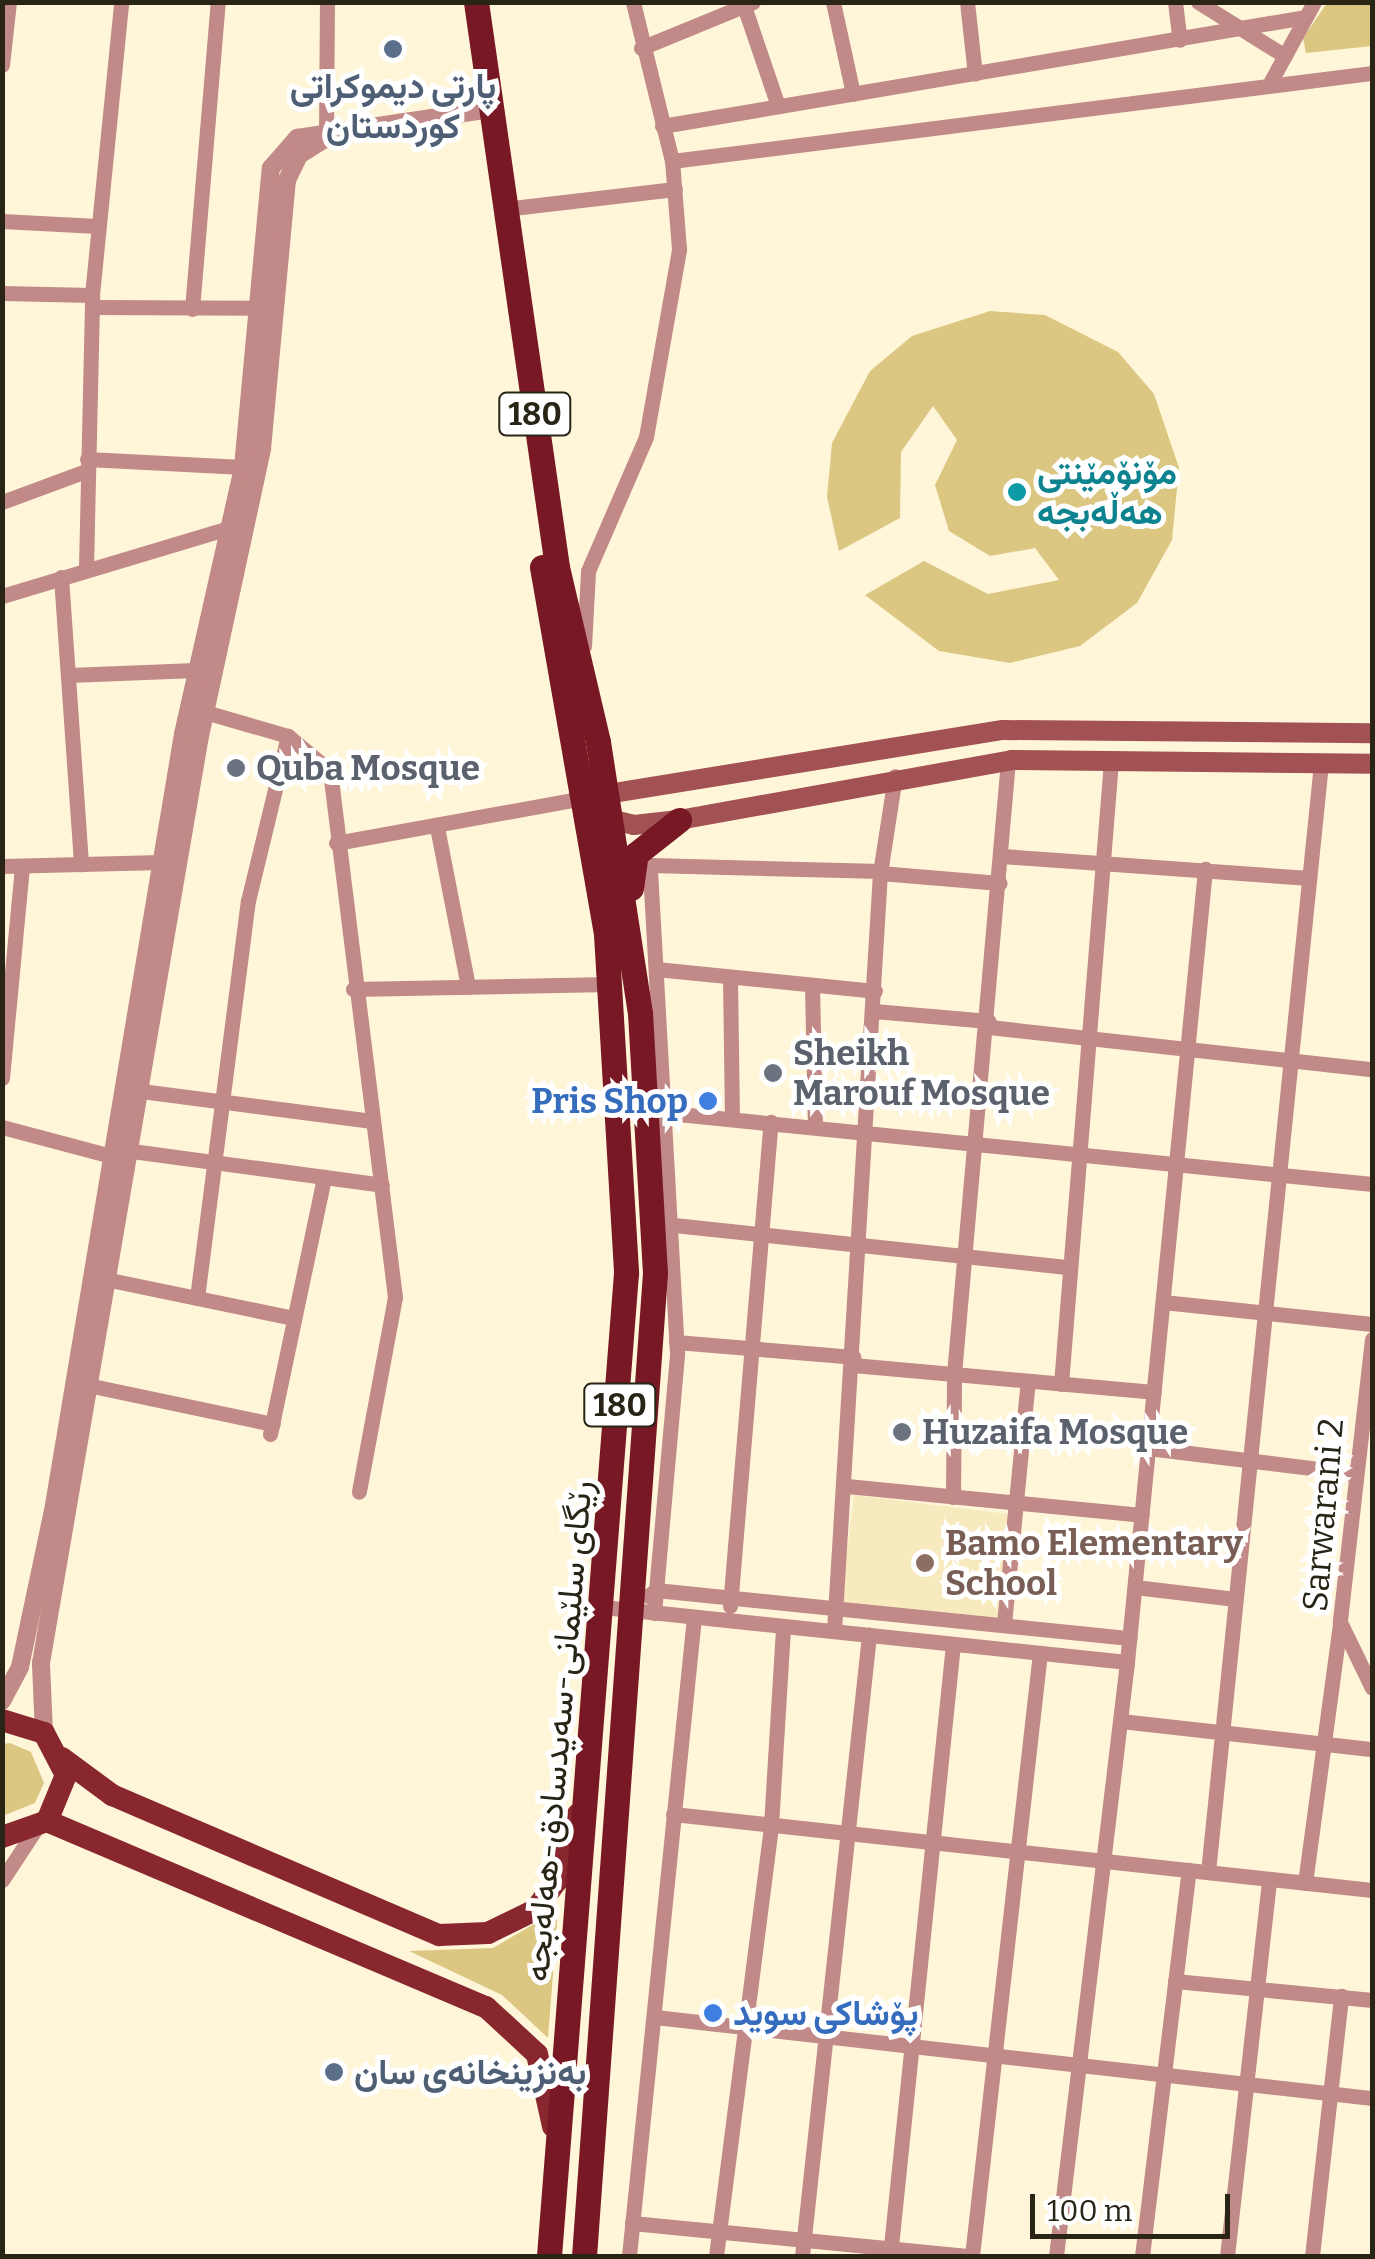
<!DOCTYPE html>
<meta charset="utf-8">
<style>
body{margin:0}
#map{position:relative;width:1375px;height:2259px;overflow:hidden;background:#fff6d9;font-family:Bitter,Vazirmatn,serif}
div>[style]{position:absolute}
.built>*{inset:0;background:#f7eabe;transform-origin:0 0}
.green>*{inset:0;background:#dcc782}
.minor>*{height:15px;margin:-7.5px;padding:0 7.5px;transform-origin:7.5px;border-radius:7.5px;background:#c18987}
.tertiary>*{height:18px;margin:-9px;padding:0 9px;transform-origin:9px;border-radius:9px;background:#c18987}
.secondary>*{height:20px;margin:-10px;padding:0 10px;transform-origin:10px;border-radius:10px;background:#a25253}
.primary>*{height:22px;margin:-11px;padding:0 11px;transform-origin:11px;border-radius:11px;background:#89272f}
.trunk>*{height:25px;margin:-12.5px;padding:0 12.5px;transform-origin:12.5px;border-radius:12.5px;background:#781824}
.dots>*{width:28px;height:28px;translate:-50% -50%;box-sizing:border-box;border:5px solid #fff;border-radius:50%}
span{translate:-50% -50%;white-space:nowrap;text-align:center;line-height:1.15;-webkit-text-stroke:10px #fff;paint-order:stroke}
.shield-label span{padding:2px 8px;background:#fff;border:2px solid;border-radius:8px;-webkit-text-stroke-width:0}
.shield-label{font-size:32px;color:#282416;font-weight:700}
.service-label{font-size:35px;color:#4e5e75;font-weight:700}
.left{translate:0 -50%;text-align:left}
.culture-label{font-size:35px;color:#0d838f;font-weight:700}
.worship-label{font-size:35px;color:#5b616d;font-weight:700}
.shop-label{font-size:35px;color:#366cbe;font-weight:700}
.right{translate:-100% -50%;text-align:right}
.street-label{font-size:35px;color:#282416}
.education-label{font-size:35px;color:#785e54;font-weight:700}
.frame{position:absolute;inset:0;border:5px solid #282416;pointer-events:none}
.scale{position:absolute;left:1030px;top:2194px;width:200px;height:45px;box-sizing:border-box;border:5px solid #282416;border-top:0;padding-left:12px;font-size:30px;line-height:35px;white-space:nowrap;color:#282416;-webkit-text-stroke:8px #fff;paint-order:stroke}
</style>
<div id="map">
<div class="built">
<i style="left:854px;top:1495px;width:158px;height:118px;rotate:7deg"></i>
</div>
<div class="green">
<i style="clip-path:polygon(1327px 3px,1372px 3px,1372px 46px,1306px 53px,1303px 38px)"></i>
<i style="clip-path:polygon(990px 311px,1045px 315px,1118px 352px,1154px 394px,1179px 468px,1172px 540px,1137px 603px,1080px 646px,1010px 663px,939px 651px,865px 595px,924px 561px,988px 594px,1059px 580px,1035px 548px,990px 556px,949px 531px,935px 485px,957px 440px,933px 406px,901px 452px,900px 518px,839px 551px,827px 497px,832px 443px,870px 371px,912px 336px)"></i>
<i style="clip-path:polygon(10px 1743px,31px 1752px,44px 1783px,35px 1803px,5px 1815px,3px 1744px)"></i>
<i style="clip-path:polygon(558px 1910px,548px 2038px,502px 1995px,409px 1951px,493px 1948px)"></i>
</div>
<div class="minor">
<i style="left:833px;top:2px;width:94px;rotate:77.7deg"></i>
<i style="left:967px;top:2px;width:72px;rotate:83.7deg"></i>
<i style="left:1175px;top:2px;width:38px;rotate:83deg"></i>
<i style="left:1198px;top:2px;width:102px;rotate:31.8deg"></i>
<i style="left:744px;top:6px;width:106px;rotate:71.2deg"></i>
<i style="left:641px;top:48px;width:121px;rotate:-22.3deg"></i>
<i style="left:2px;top:65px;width:63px;rotate:-83.7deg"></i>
<i style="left:1271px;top:81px;width:90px;rotate:-61.4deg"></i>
<i style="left:662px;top:126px;width:652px;rotate:-9.62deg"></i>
<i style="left:326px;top:138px;width:136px;rotate:-89.6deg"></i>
<i style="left:672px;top:161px;width:706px;rotate:-7.17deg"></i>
<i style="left:504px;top:209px;width:172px;rotate:-6.7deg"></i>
<i style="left:2px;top:221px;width:95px;rotate:3deg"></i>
<i style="left:2px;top:293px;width:90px;rotate:1.3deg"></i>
<i style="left:92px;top:307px;width:165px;rotate:0.3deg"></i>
<i style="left:192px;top:309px;width:308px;rotate:-85.2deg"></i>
<i style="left:87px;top:459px;width:156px;rotate:2.9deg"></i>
<i style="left:2px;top:502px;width:90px;rotate:-20.3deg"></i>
<i style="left:86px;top:568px;width:273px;rotate:-88.7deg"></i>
<i style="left:92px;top:295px;width:294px;rotate:-84.3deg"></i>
<i style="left:61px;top:577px;width:288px;rotate:86deg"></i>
<i style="left:2px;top:596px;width:237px;rotate:-16.7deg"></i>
<i style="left:584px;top:646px;width:75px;rotate:-86.9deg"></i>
<i style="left:588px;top:571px;width:146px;rotate:-66.6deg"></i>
<i style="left:646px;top:437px;width:191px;rotate:-80deg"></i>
<i style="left:679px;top:249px;width:88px;rotate:-94.5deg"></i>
<i style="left:672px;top:161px;width:164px;rotate:-103.8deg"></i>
<i style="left:69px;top:675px;width:127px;rotate:-2.3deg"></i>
<i style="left:205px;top:712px;width:86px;rotate:16.1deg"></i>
<i style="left:288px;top:736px;width:55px;rotate:39.8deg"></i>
<i style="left:330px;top:771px;width:530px;rotate:82.96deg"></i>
<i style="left:395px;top:1297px;width:198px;rotate:100.5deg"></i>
<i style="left:437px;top:827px;width:163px;rotate:79deg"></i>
<i style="left:336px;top:843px;width:252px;rotate:-10.3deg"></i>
<i style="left:1002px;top:856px;width:308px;rotate:4.1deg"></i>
<i style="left:2px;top:866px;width:159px;rotate:-1.4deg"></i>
<i style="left:880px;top:873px;width:120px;rotate:4.8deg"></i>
<i style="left:656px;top:969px;width:220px;rotate:5.7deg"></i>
<i style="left:730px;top:977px;width:142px;rotate:89.2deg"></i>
<i style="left:812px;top:985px;width:141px;rotate:88.8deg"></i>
<i style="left:353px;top:989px;width:257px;rotate:-1.1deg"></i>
<i style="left:874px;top:1011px;width:115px;rotate:5deg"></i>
<i style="left:989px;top:1027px;width:385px;rotate:6.3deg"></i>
<i style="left:2px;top:1078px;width:213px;rotate:-84.6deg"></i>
<i style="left:141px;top:1091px;width:233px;rotate:7.4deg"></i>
<i style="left:668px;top:1113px;width:708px;rotate:5.76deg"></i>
<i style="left:2px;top:1127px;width:113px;rotate:14.9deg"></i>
<i style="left:132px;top:1151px;width:252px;rotate:7.7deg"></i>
<i style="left:674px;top:1225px;width:397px;rotate:6.1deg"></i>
<i style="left:110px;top:1280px;width:188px;rotate:11.7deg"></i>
<i style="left:197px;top:1298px;width:400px;rotate:-82.7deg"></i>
<i style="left:248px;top:901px;width:170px;rotate:-76.4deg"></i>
<i style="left:1163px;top:1302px;width:210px;rotate:6deg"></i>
<i style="left:1372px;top:1339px;width:285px;rotate:96.5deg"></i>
<i style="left:1340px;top:1622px;width:73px;rotate:64.1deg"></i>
<i style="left:676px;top:1342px;width:178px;rotate:4.8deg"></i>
<i style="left:853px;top:1365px;width:302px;rotate:5.1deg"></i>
<i style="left:78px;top:1383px;width:199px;rotate:11.9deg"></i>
<i style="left:1061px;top:1384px;width:625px;rotate:-85.41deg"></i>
<i style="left:270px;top:1434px;width:263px;rotate:-78.1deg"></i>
<i style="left:1148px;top:1448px;width:206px;rotate:7deg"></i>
<i style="left:847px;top:1486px;width:296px;rotate:5.6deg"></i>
<i style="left:953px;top:1497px;width:123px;rotate:-89.5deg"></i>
<i style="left:954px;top:1374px;width:616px;rotate:-84.97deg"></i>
<i style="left:1135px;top:1587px;width:101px;rotate:6.8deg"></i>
<i style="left:648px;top:1596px;width:10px;rotate:-37deg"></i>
<i style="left:656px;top:1590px;width:476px;rotate:5.8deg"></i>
<i style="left:730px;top:1606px;width:486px;rotate:-85.2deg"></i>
<i style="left:603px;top:1607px;width:527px;rotate:5.99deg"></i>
<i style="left:654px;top:1613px;width:261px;rotate:-84.9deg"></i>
<i style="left:677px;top:1353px;width:489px;rotate:-93.2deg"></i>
<i style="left:650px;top:865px;width:231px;rotate:1.5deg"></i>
<i style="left:1004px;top:1624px;width:244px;rotate:-84.4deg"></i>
<i style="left:834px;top:1631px;width:759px;rotate:-86.53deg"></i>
<i style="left:880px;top:873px;width:98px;rotate:-81.2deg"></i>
<i style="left:1121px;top:1721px;width:253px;rotate:6.4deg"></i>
<i style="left:673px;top:1814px;width:703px;rotate:6.21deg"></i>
<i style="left:1208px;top:1872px;width:1114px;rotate:-84.18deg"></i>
<i style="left:2px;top:1880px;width:60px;rotate:-56.6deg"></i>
<i style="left:1305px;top:1883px;width:261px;rotate:-82.3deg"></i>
<i style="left:1175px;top:1981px;width:198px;rotate:5.5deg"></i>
<i style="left:655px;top:2017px;width:722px;rotate:6.45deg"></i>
<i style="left:632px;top:2223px;width:337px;rotate:5.6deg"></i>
<i style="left:629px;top:2256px;width:642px;rotate:-84.19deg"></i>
<i style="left:716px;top:2256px;width:434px;rotate:-82.7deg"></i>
<i style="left:771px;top:1825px;width:199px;rotate:-86.5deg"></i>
<i style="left:802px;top:2256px;width:625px;rotate:-83.84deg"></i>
<i style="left:890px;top:2256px;width:615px;rotate:-84.12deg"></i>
<i style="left:972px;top:2256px;width:607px;rotate:-83.57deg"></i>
<i style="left:1056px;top:2256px;width:598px;rotate:-83.18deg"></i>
<i style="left:1127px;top:1662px;width:797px;rotate:-84.38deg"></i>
<i style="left:1142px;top:2256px;width:389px;rotate:-83.1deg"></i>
<i style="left:1227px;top:2256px;width:379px;rotate:-83.6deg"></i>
<i style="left:1312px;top:2256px;width:262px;rotate:-83.6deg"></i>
</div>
<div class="tertiary">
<i style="left:2px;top:1701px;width:38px;rotate:-62deg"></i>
<i style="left:20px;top:1667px;width:159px;rotate:-78.1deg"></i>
<i style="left:53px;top:1511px;width:788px;rotate:-80.5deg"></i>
<i style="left:183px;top:734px;width:274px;rotate:-77.3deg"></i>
<i style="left:243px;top:467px;width:300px;rotate:-84.7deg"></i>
<i style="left:271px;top:168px;width:40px;rotate:-49deg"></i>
<i style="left:297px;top:138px;width:196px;rotate:-8.5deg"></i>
<i style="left:44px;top:1733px;width:70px;rotate:-92.5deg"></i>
<i style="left:41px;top:1663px;width:941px;rotate:-80.27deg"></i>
<i style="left:200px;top:736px;width:294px;rotate:-77.8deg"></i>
<i style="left:262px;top:449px;width:270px;rotate:-84.7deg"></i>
<i style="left:287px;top:180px;width:28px;rotate:-64deg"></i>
<i style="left:299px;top:155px;width:32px;rotate:-32deg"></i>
</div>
<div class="secondary">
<i style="left:595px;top:796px;width:413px;rotate:-9.2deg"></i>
<i style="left:1003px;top:730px;width:369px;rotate:0.5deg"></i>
<i style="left:602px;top:817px;width:33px;rotate:14deg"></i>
<i style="left:634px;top:825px;width:45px;rotate:-6.3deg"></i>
<i style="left:679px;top:820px;width:337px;rotate:-10.2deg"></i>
<i style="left:1011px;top:760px;width:361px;rotate:0.6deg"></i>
</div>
<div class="primary">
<i style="left:2px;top:1720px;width:44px;rotate:17.2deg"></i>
<i style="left:44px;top:1733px;width:47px;rotate:62.4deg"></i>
<i style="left:66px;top:1775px;width:50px;rotate:112.4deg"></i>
<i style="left:47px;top:1821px;width:48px;rotate:160.4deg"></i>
<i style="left:62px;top:1758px;width:62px;rotate:36.5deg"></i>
<i style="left:112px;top:1795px;width:356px;rotate:23.2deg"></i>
<i style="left:439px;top:1935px;width:49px;rotate:-2.3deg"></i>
<i style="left:488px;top:1933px;width:52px;rotate:-26.1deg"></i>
<i style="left:535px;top:1910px;width:36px;rotate:-53deg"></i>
<i style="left:557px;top:1881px;width:70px;rotate:-72.6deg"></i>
<i style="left:47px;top:1821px;width:477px;rotate:23deg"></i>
<i style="left:486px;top:2007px;width:69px;rotate:42.7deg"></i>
<i style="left:537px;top:2054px;width:74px;rotate:77.5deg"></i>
</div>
<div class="trunk">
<i style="left:476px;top:2px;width:571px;rotate:81.84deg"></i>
<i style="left:557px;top:567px;width:180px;rotate:76.8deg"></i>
<i style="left:598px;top:742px;width:274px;rotate:81.2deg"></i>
<i style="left:640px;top:1013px;width:260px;rotate:86.7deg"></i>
<i style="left:655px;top:1273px;width:986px;rotate:94.13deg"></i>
<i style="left:542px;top:567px;width:373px;rotate:80.1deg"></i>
<i style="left:606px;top:934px;width:340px;rotate:86.6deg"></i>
<i style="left:626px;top:1273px;width:986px;rotate:94.48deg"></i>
<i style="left:631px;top:888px;width:34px;rotate:-82deg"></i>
<i style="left:636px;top:854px;width:55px;rotate:-38.3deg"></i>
</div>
<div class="dots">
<i style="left:393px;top:49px;background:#5c6f8a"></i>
<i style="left:1017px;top:492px;background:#0f9aa8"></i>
<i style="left:236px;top:768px;background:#6b7280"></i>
<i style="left:773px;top:1073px;background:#6b7280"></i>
<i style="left:708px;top:1101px;background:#3f7fe0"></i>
<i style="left:902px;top:1432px;background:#6b7280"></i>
<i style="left:925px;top:1563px;background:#8d6e63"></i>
<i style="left:713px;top:2013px;background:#3f7fe0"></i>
<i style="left:334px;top:2072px;background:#5c6f8a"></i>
</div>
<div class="shield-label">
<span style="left:535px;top:414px">180</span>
<span style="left:620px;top:1405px">180</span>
</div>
<div class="service-label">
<span style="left:393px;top:106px">پارتی دیموکراتی<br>کوردستان</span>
<span class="left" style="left:354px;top:2072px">بەنزینخانەی سان</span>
</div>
<div class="culture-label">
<span class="left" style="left:1037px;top:492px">مۆنۆمێنتی<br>هەڵەبجە</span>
</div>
<div class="worship-label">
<span class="left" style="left:256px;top:768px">Quba Mosque</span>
<span class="left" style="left:793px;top:1073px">Sheikh<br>Marouf Mosque</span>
<span class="left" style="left:922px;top:1432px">Huzaifa Mosque</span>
</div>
<div class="shop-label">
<span class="right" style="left:688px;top:1101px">Pris Shop</span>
<span class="left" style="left:733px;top:2013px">پۆشاکی سوید</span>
</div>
<div class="street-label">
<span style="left:1323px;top:1515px;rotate:-85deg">Sarwarani 2</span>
<span style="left:558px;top:1731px;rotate:-85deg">رێگای سلێمانی-سەیدسادق-هەلەبجە</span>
</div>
<div class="education-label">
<span class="left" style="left:945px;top:1563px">Bamo Elementary<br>School</span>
</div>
<div class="frame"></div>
<div class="scale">100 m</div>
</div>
